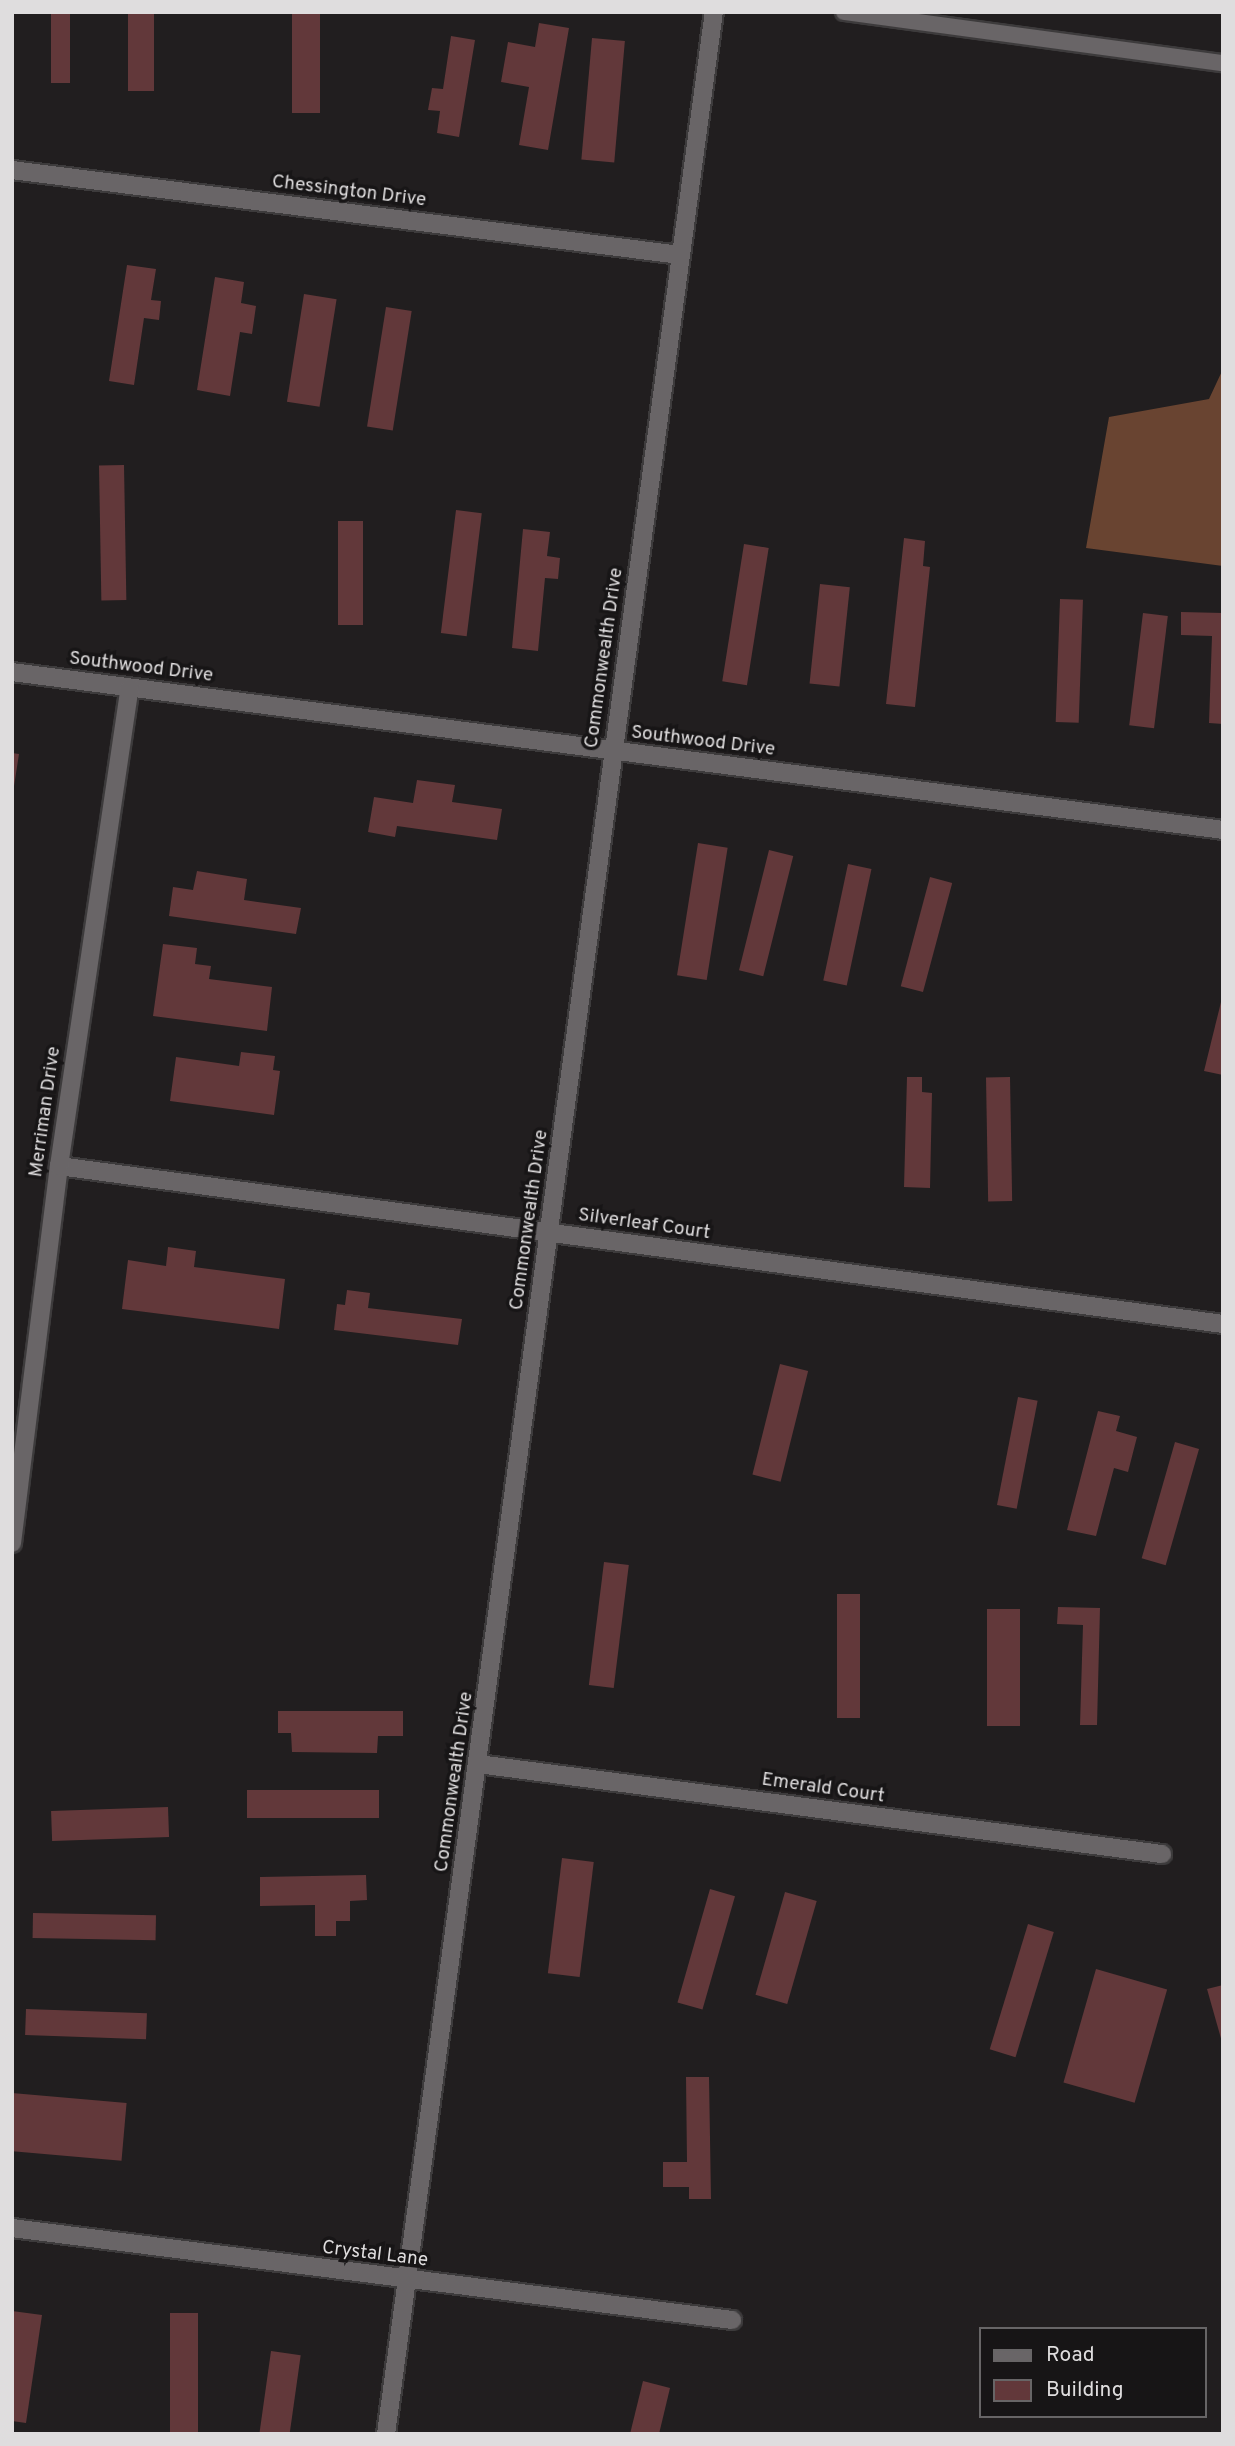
<!DOCTYPE html>
<style>
body{margin:0}
#map{position:relative;width:1235px;height:2446px;overflow:hidden;background:#211e1f;font-family:Overpass,sans-serif}
div>[style]{position:absolute}
.forest>*{inset:0;background:#694431}
.building>*{inset:0;background:#62383a;transform-origin:0 0}
.roads{filter:drop-shadow(2px 0 #3d3b3c) drop-shadow(-2px 0 #3d3b3c) drop-shadow(0 2px #3d3b3c) drop-shadow(0 -2px #3d3b3c)}
.service>*{height:16px;margin:-8px;padding:0 8px;transform-origin:8px;border-radius:8px;background:#696567}
.minor>*{height:18px;margin:-9px;padding:0 9px;transform-origin:9px;border-radius:9px;background:#696567}
span{translate:-50% -50%;white-space:nowrap;text-align:center;line-height:1.15;-webkit-text-stroke:7px #171516;paint-order:stroke}
.street-label{font-size:19px;color:#dfddde}
.frame{position:absolute;inset:0;border:14px solid #dfddde;pointer-events:none}
.legend{position:absolute;left:979px;top:2327px;width:228px;height:91px;box-sizing:border-box;background:#171516;border:2px solid #676566;margin:0;padding:9px 12px;list-style:none;font-size:21px;color:#dfddde}
.legend li{display:flex;align-items:center;gap:14px;height:35px}
.legend b{width:35px;border:2px solid #676566}
</style>
<div id="map">
<div class="forest">
<i style="clip-path:polygon(1223px 369px,1223px 566px,1086px 548px,1109px 417px,1209px 399px)"></i>
</div>
<div class="building">
<i style="left:51px;top:12px;width:19px;height:71px"></i>
<i style="left:128px;top:12px;width:26px;height:79px"></i>
<i style="left:292px;top:12px;width:28px;height:101px"></i>
<i style="clip-path:polygon(539px 23px,569px 28px,548px 150px,519px 145px,529px 87px,501px 82px,508px 42px,535px 47px)"></i>
<i style="clip-path:polygon(451px 36px,475px 40px,459px 137px,437px 133px,440px 111px,428px 110px,432px 88px,443px 89px)"></i>
<i style="left:592px;top:38px;width:33px;height:122px;rotate:5deg"></i>
<i style="clip-path:polygon(127px 265px,156px 269px,151px 300px,161px 301px,159px 320px,144px 318px,134px 385px,109px 381px)"></i>
<i style="clip-path:polygon(215px 277px,244px 282px,241px 303px,256px 306px,252px 334px,240px 332px,230px 396px,197px 390px)"></i>
<i style="left:304px;top:294px;width:33px;height:109px;rotate:9deg"></i>
<i style="left:386px;top:307px;width:26px;height:121px;rotate:9deg"></i>
<i style="left:124px;top:465px;width:135px;height:25px;rotate:89deg"></i>
<i style="left:456px;top:510px;width:26px;height:124px;rotate:7deg"></i>
<i style="left:338px;top:521px;width:25px;height:104px"></i>
<i style="clip-path:polygon(523px 529px,550px 532px,547px 556px,560px 558px,558px 579px,545px 578px,538px 651px,512px 648px)"></i>
<i style="clip-path:polygon(904px 538px,925px 541px,923px 566px,930px 567px,915px 707px,886px 704px)"></i>
<i style="left:744px;top:544px;width:25px;height:139px;rotate:9deg"></i>
<i style="left:820px;top:584px;width:30px;height:100px;rotate:6deg"></i>
<i style="left:1060px;top:599px;width:23px;height:123px;rotate:2deg"></i>
<i style="clip-path:polygon(1181px 612px,1223px 613px,1223px 724px,1209px 723px,1212px 636px,1181px 635px)"></i>
<i style="left:1143px;top:613px;width:25px;height:113px;rotate:7deg"></i>
<i style="clip-path:polygon(12px 753px,19px 754px,14px 786px,12px 786px)"></i>
<i style="clip-path:polygon(417px 780px,455px 785px,452px 802px,502px 809px,497px 840px,397px 826px,395px 837px,368px 832px,374px 797px,413px 803px)"></i>
<i style="left:698px;top:843px;width:30px;height:134px;rotate:9deg"></i>
<i style="left:769px;top:850px;width:25px;height:124px;rotate:14deg"></i>
<i style="left:848px;top:864px;width:24px;height:119px;rotate:12deg"></i>
<i style="clip-path:polygon(197px 871px,247px 879px,244px 900px,301px 908px,296px 934px,169px 916px,173px 887px,193px 890px)"></i>
<i style="left:930px;top:877px;width:23px;height:113px;rotate:15deg"></i>
<i style="clip-path:polygon(163px 944px,197px 948px,195px 964px,211px 966px,209px 979px,272px 987px,267px 1031px,153px 1016px)"></i>
<i style="clip-path:polygon(1222px 998px,1223px 998px,1223px 1075px,1204px 1071px)"></i>
<i style="clip-path:polygon(241px 1052px,275px 1056px,273px 1070px,280px 1071px,274px 1115px,170px 1101px,176px 1057px,239px 1066px)"></i>
<i style="clip-path:polygon(907px 1077px,922px 1077px,922px 1092px,932px 1093px,930px 1188px,904px 1187px)"></i>
<i style="left:1010px;top:1077px;width:124px;height:24px;rotate:89deg"></i>
<i style="clip-path:polygon(168px 1247px,196px 1251px,194px 1267px,285px 1279px,279px 1329px,122px 1309px,128px 1260px,166px 1266px)"></i>
<i style="clip-path:polygon(347px 1290px,370px 1293px,368px 1308px,462px 1319px,458px 1345px,334px 1330px,337px 1304px,345px 1305px)"></i>
<i style="left:780px;top:1364px;width:29px;height:114px;rotate:14deg"></i>
<i style="left:1018px;top:1397px;width:20px;height:110px;rotate:11deg"></i>
<i style="clip-path:polygon(1098px 1411px,1120px 1416px,1116px 1431px,1137px 1437px,1128px 1472px,1114px 1468px,1096px 1536px,1067px 1530px)"></i>
<i style="left:1175px;top:1442px;width:25px;height:121px;rotate:16deg"></i>
<i style="left:604px;top:1562px;width:25px;height:124px;rotate:7deg"></i>
<i style="left:837px;top:1594px;width:23px;height:124px"></i>
<i style="clip-path:polygon(1058px 1607px,1100px 1608px,1097px 1725px,1080px 1725px,1083px 1625px,1057px 1624px)"></i>
<i style="left:987px;top:1609px;width:33px;height:117px"></i>
<i style="clip-path:polygon(278px 1711px,403px 1711px,403px 1736px,378px 1736px,377px 1753px,292px 1752px,291px 1733px,278px 1733px)"></i>
<i style="left:247px;top:1790px;width:132px;height:28px"></i>
<i style="left:168px;top:1807px;width:30px;height:117px;rotate:88deg"></i>
<i style="left:562px;top:1858px;width:32px;height:116px;rotate:7deg"></i>
<i style="clip-path:polygon(366px 1875px,367px 1900px,350px 1901px,350px 1921px,336px 1921px,336px 1936px,315px 1936px,315px 1905px,260px 1906px,260px 1877px)"></i>
<i style="left:710px;top:1889px;width:26px;height:118px;rotate:16deg"></i>
<i style="left:785px;top:1892px;width:33px;height:107px;rotate:16deg"></i>
<i style="left:33px;top:1913px;width:123px;height:25px;rotate:1deg"></i>
<i style="left:1028px;top:1924px;width:27px;height:131px;rotate:17deg"></i>
<i style="left:1096px;top:1969px;width:74px;height:118px;rotate:16deg"></i>
<i style="clip-path:polygon(1223px 1985px,1223px 2042px,1222px 2042px,1207px 1989px)"></i>
<i style="left:26px;top:2009px;width:121px;height:26px;rotate:2deg"></i>
<i style="clip-path:polygon(686px 2077px,709px 2077px,711px 2199px,689px 2199px,689px 2187px,663px 2187px,663px 2162px,687px 2162px)"></i>
<i style="left:12px;top:2093px;width:115px;height:58px;rotate:5deg"></i>
<i style="clip-path:polygon(12px 2311px,42px 2315px,26px 2423px,12px 2421px)"></i>
<i style="left:170px;top:2313px;width:28px;height:121px"></i>
<i style="left:271px;top:2351px;width:30px;height:84px;rotate:8deg"></i>
<i style="clip-path:polygon(643px 2381px,670px 2388px,659px 2434px,630px 2434px)"></i>
</div>
<div class="roads">
<div class="service">
<i style="left:844px;top:12px;width:382px;rotate:7.7deg"></i>
</div>
<div class="minor">
<i style="left:12px;top:170px;width:673px;rotate:7.25deg"></i>
<i style="left:12px;top:672px;width:1221px;rotate:7.43deg"></i>
<i style="left:59px;top:1166px;width:1175px;rotate:7.73deg"></i>
<i style="left:12px;top:1543px;width:380px;rotate:-82.9deg"></i>
<i style="left:59px;top:1166px;width:483px;rotate:-81.6deg"></i>
<i style="left:478px;top:1764px;width:690px;rotate:7.5deg"></i>
<i style="left:12px;top:2228px;width:726px;rotate:7.28deg"></i>
<i style="left:386px;top:2434px;width:2444px;rotate:-82.29deg"></i>
</div>
</div>
<div class="street-label">
<span style="left:349px;top:192px;rotate:7deg">Chessington Drive</span>
<span style="left:605px;top:658px;rotate:-82deg">Commonwealth Drive</span>
<span style="left:141px;top:668px;rotate:7deg">Southwood Drive</span>
<span style="left:703px;top:742px;rotate:7deg">Southwood Drive</span>
<span style="left:46px;top:1112px;rotate:-82deg">Merriman Drive</span>
<span style="left:530px;top:1220px;rotate:-82deg">Commonwealth Drive</span>
<span style="left:644px;top:1225px;rotate:8deg">Silverleaf Court</span>
<span style="left:455px;top:1782px;rotate:-82deg">Commonwealth Drive</span>
<span style="left:823px;top:1789px;rotate:8deg">Emerald Court</span>
<span style="left:375px;top:2255px;rotate:7deg">Crystal Lane</span>
</div>
<div class="frame"></div>
<ul class="legend">
<li><b style="height:9px;background:#696567"></b>Road</li>
<li><b style="height:19px;background:#62383a"></b>Building</li>
</ul>
</div>
